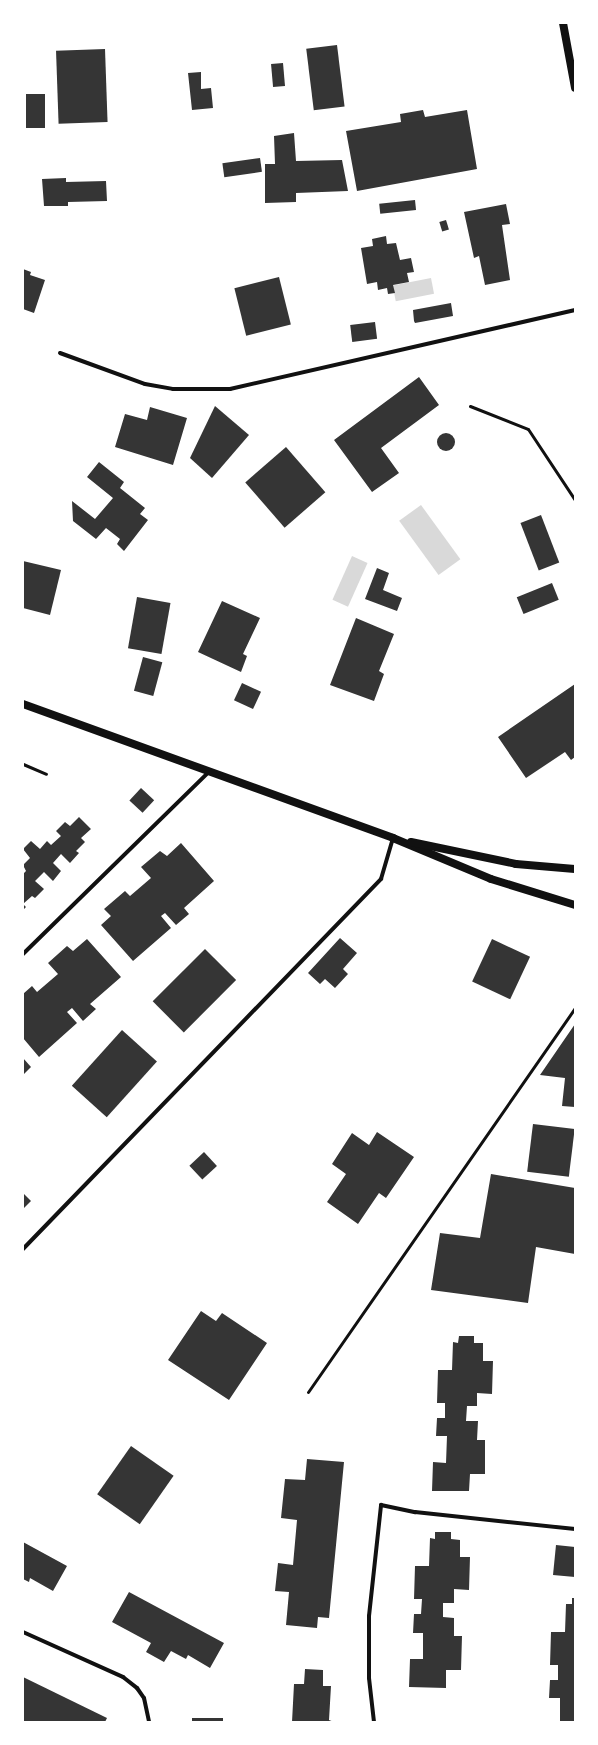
<!DOCTYPE html>
<style>
body{margin:0}
#map{position:relative;width:598px;height:1745px;overflow:hidden;background:#fff;font-family:"PT Sans Narrow",sans-serif}
div>[style]{position:absolute}
.water>*{inset:0;background:#d9d9d9;transform-origin:0 0}
.building>*{inset:0;background:#353535;transform-origin:0 0}
.round{border-radius:50%}
.service>*{height:3px;margin:-1.5px;padding:0 1.5px;transform-origin:1.5px;border-radius:1.5px;background:#111}
.minor>*{height:4px;margin:-2px;padding:0 2px;transform-origin:2px;border-radius:2px;background:#111}
.secondary>*{height:8px;margin:-4px;padding:0 4px;transform-origin:4px;border-radius:4px;background:#111}
span{translate:-50% -50%;white-space:nowrap;text-align:center;line-height:1.15;-webkit-text-stroke:4px #fff;paint-order:stroke}
.frame{position:absolute;inset:0;border:24px solid #fff;pointer-events:none}
</style>
<div id="map">
<div class="water">
<i style="left:431px;top:278px;width:16px;height:39px;rotate:79deg"></i>
<i style="left:421px;top:505px;width:67px;height:27px;rotate:54deg"></i>
<i style="left:352px;top:556px;width:17px;height:48px;rotate:24deg"></i>
</div>
<div class="building">
<i style="left:337px;top:45px;width:62px;height:31px;rotate:83deg"></i>
<i style="left:105px;top:49px;width:73px;height:49px;rotate:88deg"></i>
<i style="left:283px;top:63px;width:23px;height:12px;rotate:85deg"></i>
<i style="clip-path:polygon(201px 72px,201px 89px,211px 88px,213px 108px,192px 110px,188px 73px)"></i>
<i style="left:45px;top:94px;width:34px;height:19px;rotate:90deg"></i>
<i style="clip-path:polygon(423px 110px,425px 117px,467px 110px,477px 169px,357px 191px,346px 131px,401px 122px,400px 114px)"></i>
<i style="clip-path:polygon(294px 133px,296px 161px,342px 160px,348px 191px,296px 193px,296px 202px,265px 203px,265px 164px,275px 164px,274px 136px)"></i>
<i style="left:260px;top:158px;width:14px;height:38px;rotate:82deg"></i>
<i style="clip-path:polygon(66px 178px,66px 182px,106px 181px,107px 201px,68px 202px,68px 206px,44px 206px,42px 179px)"></i>
<i style="left:415px;top:200px;width:10px;height:36px;rotate:84deg"></i>
<i style="clip-path:polygon(506px 204px,510px 224px,502px 225px,510px 280px,485px 285px,479px 256px,474px 258px,464px 212px)"></i>
<i style="left:446px;top:220px;width:10px;height:7px;rotate:73deg"></i>
<i style="clip-path:polygon(386px 236px,387px 244px,396px 243px,400px 260px,411px 258px,414px 272px,407px 273px,409px 282px,393px 285px,395px 293px,388px 294px,387px 288px,378px 290px,377px 282px,367px 284px,361px 248px,373px 246px,372px 239px)"></i>
<i style="clip-path:polygon(23px 269px,31px 272px,30px 275px,45px 280px,34px 313px,23px 309px)"></i>
<i style="left:279px;top:277px;width:49px;height:46px;rotate:76deg"></i>
<i style="clip-path:polygon(451px 303px,453px 316px,415px 323px,414px 321px,413px 310px)"></i>
<i style="left:375px;top:322px;width:17px;height:25px;rotate:83deg"></i>
<i style="clip-path:polygon(419px 377px,439px 405px,381px 448px,399px 473px,372px 492px,334px 440px)"></i>
<i style="clip-path:polygon(215px 406px,249px 435px,212px 478px,190px 458px)"></i>
<i style="clip-path:polygon(150px 407px,187px 418px,173px 465px,115px 447px,125px 414px,147px 420px)"></i>
<i class="round" style="left:437px;top:433px;width:18px;height:18px"></i>
<i style="left:286px;top:447px;width:60px;height:54px;rotate:49deg"></i>
<i style="clip-path:polygon(99px 462px,124px 482px,120px 488px,145px 508px,140px 514px,148px 520px,124px 551px,117px 544px,120px 539px,106px 528px,96px 539px,73px 521px,72px 501px,95px 519px,113px 498px,87px 477px)"></i>
<i style="left:541px;top:515px;width:51px;height:22px;rotate:69deg"></i>
<i style="clip-path:polygon(23px 561px,61px 570px,50px 615px,23px 608px)"></i>
<i style="clip-path:polygon(377px 568px,389px 573px,383px 590px,402px 598px,397px 611px,365px 599px)"></i>
<i style="left:552px;top:583px;width:18px;height:38px;rotate:68deg"></i>
<i style="left:137px;top:597px;width:34px;height:52px;rotate:10deg"></i>
<i style="clip-path:polygon(222px 601px,260px 618px,243px 654px,247px 656px,241px 672px,198px 652px)"></i>
<i style="clip-path:polygon(356px 618px,394px 634px,379px 671px,384px 674px,374px 701px,330px 685px)"></i>
<i style="left:143px;top:657px;width:20px;height:35px;rotate:15deg"></i>
<i style="left:242px;top:683px;width:21px;height:19px;rotate:25deg"></i>
<i style="clip-path:polygon(575px 684px,575px 757px,571px 760px,565px 752px,526px 778px,498px 737px)"></i>
<i style="left:141px;top:788px;width:18px;height:17px;rotate:43deg"></i>
<i style="clip-path:polygon(79px 817px,91px 829px,81px 838px,85px 842px,76px 851px,79px 853px,70px 863px,61px 854px,53px 863px,61px 871px,53px 881px,44px 872px,35px 881px,44px 889px,35px 898px,32px 896px,23px 904px,26px 907px,23px 910px,23px 874px,26px 871px,23px 865px,30px 858px,23px 849px,31px 841px,40px 849px,47px 841px,51px 845px,61px 836px,56px 831px,65px 822px,70px 826px)"></i>
<i style="clip-path:polygon(181px 843px,214px 881px,184px 908px,189px 914px,176px 925px,165px 913px,161px 916px,171px 928px,133px 961px,101px 925px,111px 916px,104px 909px,125px 891px,130px 896px,151px 878px,141px 867px,160px 851px,167px 856px)"></i>
<i style="clip-path:polygon(340px 938px,357px 953px,343px 969px,348px 974px,335px 988px,325px 979px,320px 984px,308px 973px)"></i>
<i style="clip-path:polygon(87px 939px,121px 977px,90px 1004px,96px 1009px,83px 1021px,72px 1008px,67px 1012px,77px 1023px,39px 1057px,23px 1038px,23px 994px,32px 986px,37px 992px,58px 974px,48px 963px,67px 946px,73px 951px)"></i>
<i style="left:492px;top:939px;width:42px;height:47px;rotate:25deg"></i>
<i style="left:205px;top:949px;width:44px;height:74px;rotate:45deg"></i>
<i style="clip-path:polygon(575px 1024px,575px 1107px,562px 1106px,565px 1078px,540px 1075px)"></i>
<i style="left:122px;top:1030px;width:47px;height:75px;rotate:42deg"></i>
<i style="clip-path:polygon(23px 1058px,31px 1067px,23px 1075px)"></i>
<i style="left:533px;top:1124px;width:42px;height:48px;rotate:7deg"></i>
<i style="clip-path:polygon(377px 1132px,414px 1157px,386px 1198px,379px 1193px,358px 1224px,327px 1202px,346px 1174px,332px 1164px,352px 1133px,369px 1145px)"></i>
<i style="left:204px;top:1152px;width:19px;height:20px;rotate:47deg"></i>
<i style="clip-path:polygon(491px 1174px,575px 1188px,575px 1254px,536px 1247px,528px 1303px,431px 1290px,440px 1233px,480px 1238px)"></i>
<i style="clip-path:polygon(23px 1193px,31px 1201px,23px 1209px)"></i>
<i style="clip-path:polygon(201px 1311px,216px 1321px,222px 1313px,267px 1343px,229px 1400px,168px 1360px)"></i>
<i style="clip-path:polygon(459px 1336px,474px 1336px,474px 1343px,483px 1343px,483px 1361px,493px 1361px,492px 1394px,477px 1393px,477px 1406px,467px 1406px,466px 1421px,478px 1421px,477px 1440px,485px 1440px,485px 1474px,470px 1474px,469px 1491px,432px 1491px,433px 1462px,446px 1463px,447px 1436px,436px 1436px,437px 1418px,445px 1418px,445px 1403px,437px 1403px,438px 1370px,452px 1370px,453px 1342px,458px 1343px)"></i>
<i style="left:131px;top:1446px;width:52px;height:59px;rotate:35deg"></i>
<i style="clip-path:polygon(307px 1459px,344px 1462px,329px 1618px,318px 1617px,317px 1628px,286px 1625px,289px 1592px,275px 1591px,278px 1563px,293px 1565px,297px 1520px,281px 1518px,285px 1479px,305px 1480px)"></i>
<i style="clip-path:polygon(435px 1532px,451px 1532px,451px 1539px,460px 1540px,460px 1557px,470px 1557px,469px 1590px,454px 1589px,454px 1603px,443px 1603px,443px 1617px,454px 1618px,454px 1636px,462px 1636px,461px 1670px,446px 1670px,446px 1688px,409px 1687px,410px 1659px,423px 1659px,423px 1633px,413px 1633px,414px 1614px,421px 1614px,422px 1599px,414px 1599px,415px 1566px,429px 1566px,430px 1538px,435px 1539px)"></i>
<i style="clip-path:polygon(23px 1542px,67px 1566px,53px 1591px,30px 1578px,29px 1582px,23px 1579px)"></i>
<i style="clip-path:polygon(556px 1545px,575px 1547px,575px 1577px,553px 1575px)"></i>
<i style="clip-path:polygon(129px 1592px,224px 1643px,210px 1668px,188px 1655px,186px 1659px,171px 1651px,164px 1662px,146px 1652px,151px 1643px,112px 1622px)"></i>
<i style="clip-path:polygon(572px 1598px,575px 1598px,575px 1722px,560px 1722px,560px 1698px,549px 1698px,550px 1680px,558px 1680px,558px 1665px,550px 1665px,551px 1632px,565px 1632px,566px 1604px,572px 1604px)"></i>
<i style="clip-path:polygon(305px 1669px,323px 1670px,323px 1686px,331px 1686px,329px 1720px,334px 1722px,292px 1722px,294px 1684px,304px 1684px)"></i>
<i style="clip-path:polygon(23px 1677px,107px 1718px,105px 1722px,23px 1722px)"></i>
<i style="left:192px;top:1718px;width:31px;height:4px"></i>
</div>
<div class="service">
<i style="left:470px;top:406px;width:62px;rotate:21.6deg"></i>
<i style="left:528px;top:429px;width:85px;rotate:56.5deg"></i>
<i style="left:23px;top:764px;width:25px;rotate:23deg"></i>
<i style="left:308px;top:1392px;width:468px;rotate:-55.2deg"></i>
</div>
<div class="minor">
<i style="left:60px;top:353px;width:90px;rotate:20deg"></i>
<i style="left:145px;top:384px;width:28px;rotate:10deg"></i>
<i style="left:173px;top:389px;width:57px"></i>
<i style="left:230px;top:389px;width:354px;rotate:-12.9deg"></i>
<i style="left:23px;top:954px;width:262px;rotate:-44.4deg"></i>
<i style="left:23px;top:1249px;width:515px;rotate:-45.94deg"></i>
<i style="left:381px;top:879px;width:43px;rotate:-73.7deg"></i>
<i style="left:23px;top:1632px;width:110px;rotate:24.2deg"></i>
<i style="left:123px;top:1677px;width:18px;rotate:38deg"></i>
<i style="left:137px;top:1688px;width:12px;rotate:55deg"></i>
<i style="left:144px;top:1698px;width:25px;rotate:78deg"></i>
<i style="left:374px;top:1722px;width:44px;rotate:-96.5deg"></i>
<i style="left:369px;top:1678px;width:62px;rotate:-90deg"></i>
<i style="left:369px;top:1616px;width:112px;rotate:-83.8deg"></i>
<i style="left:381px;top:1505px;width:35px;rotate:12deg"></i>
<i style="left:415px;top:1512px;width:161px;rotate:6.1deg"></i>
</div>
<div class="secondary">
<i style="left:563px;top:23px;width:66px;rotate:79.5deg"></i>
<i style="left:23px;top:704px;width:394px;rotate:19.9deg"></i>
<i style="left:393px;top:838px;width:106px;rotate:22.7deg"></i>
<i style="left:491px;top:879px;width:88px;rotate:17.2deg"></i>
<i style="left:411px;top:842px;width:107px;rotate:11.8deg"></i>
<i style="left:516px;top:864px;width:59px;rotate:4.8deg"></i>
</div>
<div class="frame"></div>
</div>
